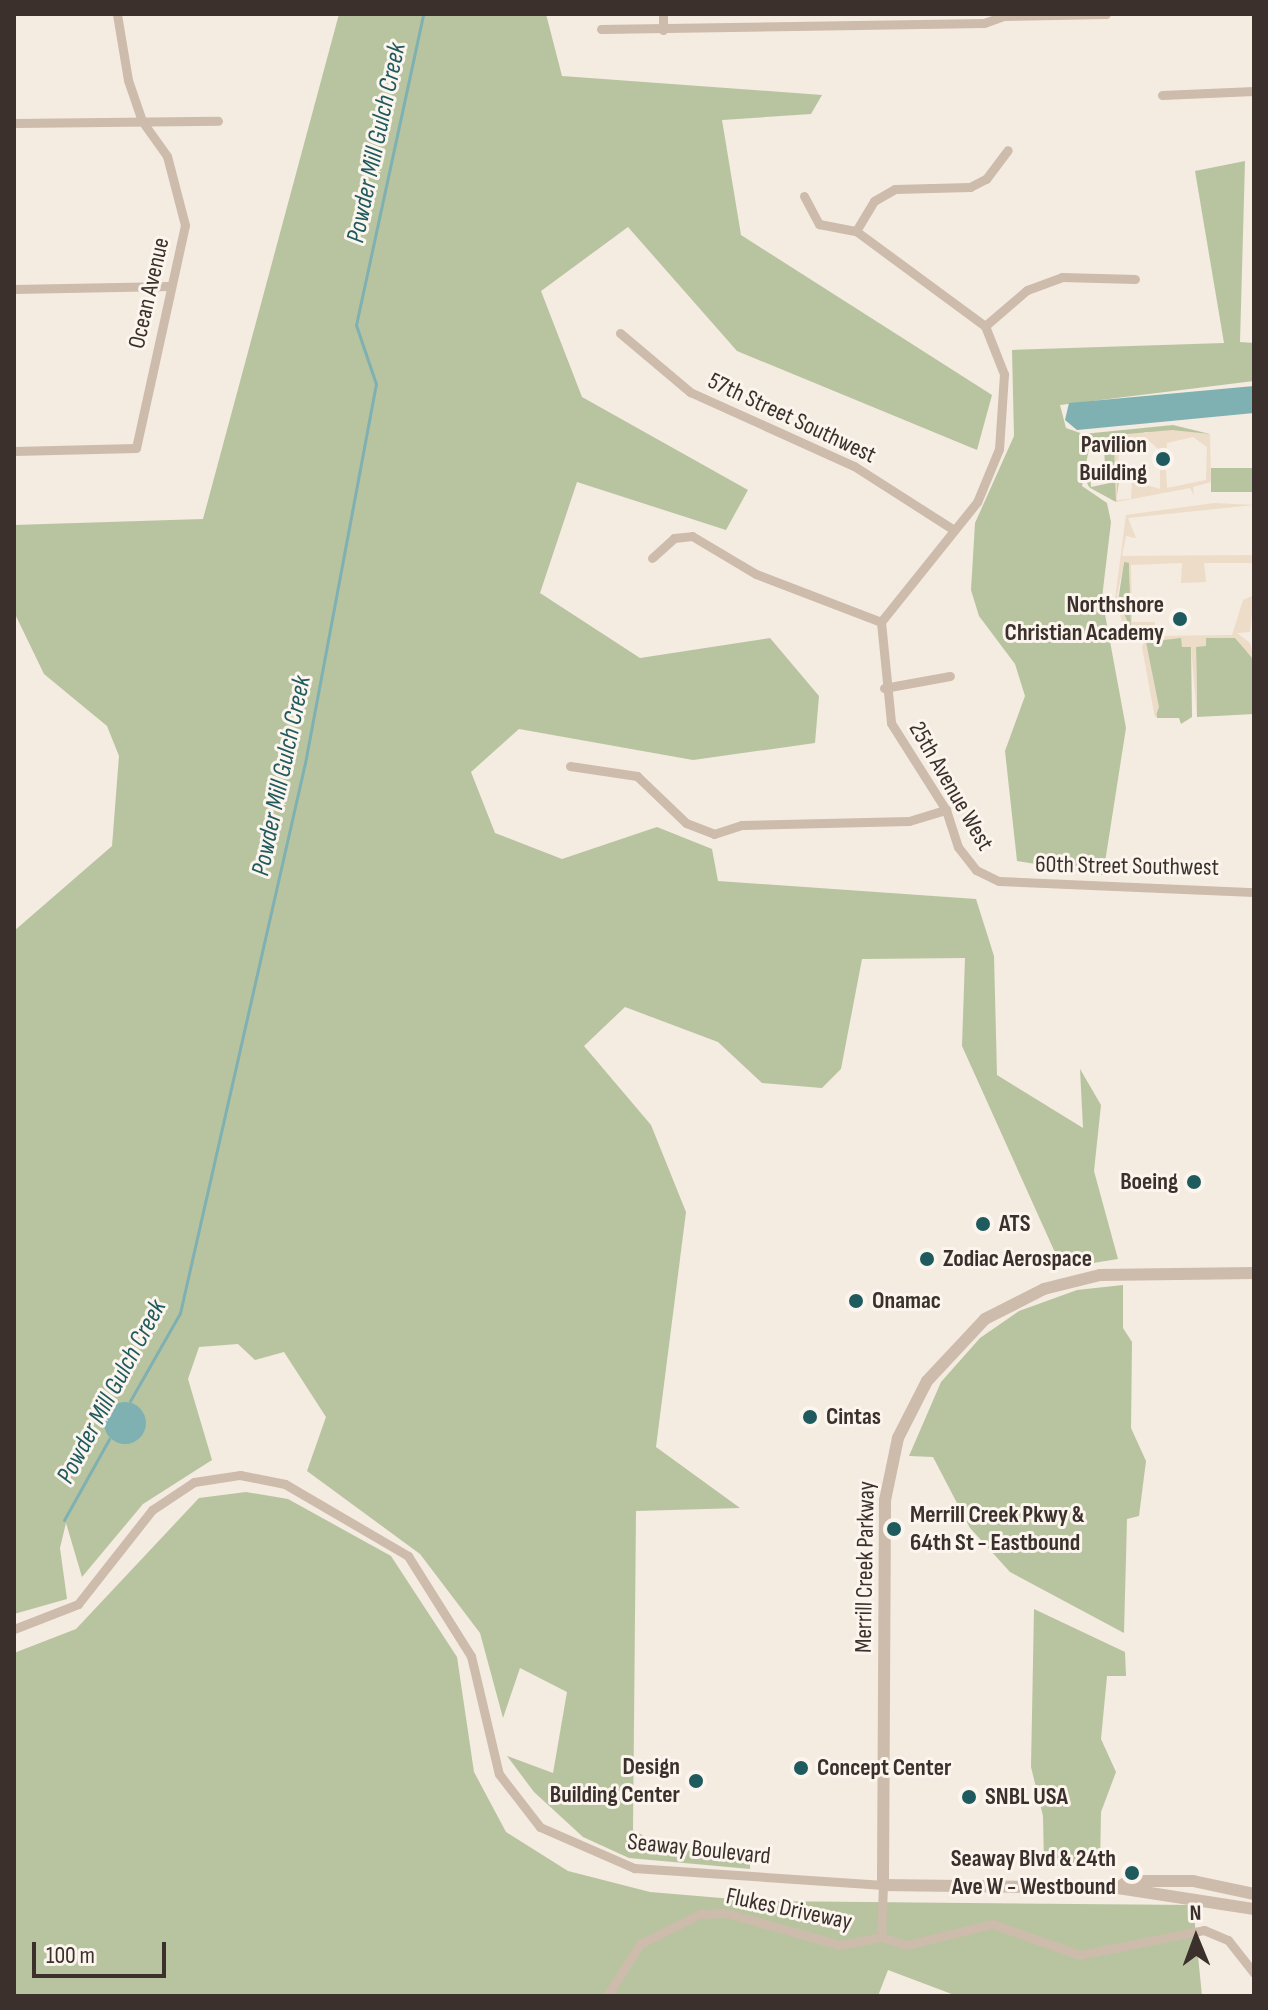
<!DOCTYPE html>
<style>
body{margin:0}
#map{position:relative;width:1268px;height:2010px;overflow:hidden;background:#f4ebe1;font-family:"Sofia Sans Condensed",sans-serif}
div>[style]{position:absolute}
.green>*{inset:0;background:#b8c4a0;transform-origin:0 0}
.plaza>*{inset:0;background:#ecdcc8}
.water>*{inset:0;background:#7fb0b2}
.round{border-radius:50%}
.stream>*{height:3px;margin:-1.5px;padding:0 1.5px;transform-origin:1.5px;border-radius:1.5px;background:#7fb0b2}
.minor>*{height:9px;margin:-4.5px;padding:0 4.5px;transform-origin:4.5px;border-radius:4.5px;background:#cdbbac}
.tertiary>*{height:12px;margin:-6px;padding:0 6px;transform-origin:6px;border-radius:6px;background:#cdbbac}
.dots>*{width:22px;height:22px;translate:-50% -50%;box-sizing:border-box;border:4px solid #fbf5ee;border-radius:50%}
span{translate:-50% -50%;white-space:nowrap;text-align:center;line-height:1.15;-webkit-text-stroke:6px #fbf5ee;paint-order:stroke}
.street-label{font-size:24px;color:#3b302b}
.poi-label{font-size:24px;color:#3b302b;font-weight:700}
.right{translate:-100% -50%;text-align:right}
.left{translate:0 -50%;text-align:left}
.water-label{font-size:26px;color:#1f5a5e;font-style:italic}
.frame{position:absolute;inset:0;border:16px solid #3b302b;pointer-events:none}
.north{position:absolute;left:1156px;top:1898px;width:80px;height:80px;-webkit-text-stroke:6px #fbf5ee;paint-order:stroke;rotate:359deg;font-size:22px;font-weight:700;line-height:32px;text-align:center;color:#3b302b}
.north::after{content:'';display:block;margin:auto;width:28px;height:36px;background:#3b302b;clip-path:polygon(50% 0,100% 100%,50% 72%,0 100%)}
.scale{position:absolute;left:32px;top:1942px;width:134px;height:36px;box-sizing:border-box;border:4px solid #3b302b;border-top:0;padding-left:10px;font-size:24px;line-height:28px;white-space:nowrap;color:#3b302b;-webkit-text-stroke:6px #fbf5ee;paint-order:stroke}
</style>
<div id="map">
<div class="green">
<i style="clip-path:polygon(339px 14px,546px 14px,562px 76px,822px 95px,811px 114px,722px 120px,741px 235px,992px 395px,977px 450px,737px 351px,628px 227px,541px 291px,582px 397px,748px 490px,726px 530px,577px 482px,540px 593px,640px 658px,770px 638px,819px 696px,815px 743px,693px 760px,519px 729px,471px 772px,495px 833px,562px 859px,657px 827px,712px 849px,718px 881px,976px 899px,994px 956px,997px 1075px,1083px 1128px,1080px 1069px,1101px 1105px,1094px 1171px,1118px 1259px,1062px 1268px,962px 1046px,965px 958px,862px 959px,841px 1069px,822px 1088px,762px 1083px,718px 1042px,625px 1007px,584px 1046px,651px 1125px,686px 1212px,656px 1447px,740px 1508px,636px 1511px,633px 1830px,668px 1849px,750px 1855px,750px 1869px,629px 1858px,583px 1837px,534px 1792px,507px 1756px,553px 1773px,567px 1692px,520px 1668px,503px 1718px,480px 1633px,420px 1554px,307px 1471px,326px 1417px,284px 1352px,255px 1360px,238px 1344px,199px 1347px,188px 1379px,212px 1460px,143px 1504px,82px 1577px,66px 1523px,60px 1548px,67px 1599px,14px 1614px,14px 931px,112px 846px,119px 756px,107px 726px,44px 674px,14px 612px,14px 525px,203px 519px)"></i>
<i style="clip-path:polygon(1245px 161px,1240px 342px,1254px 343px,1254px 381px,1060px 405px,1066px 428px,1083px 434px,1173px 425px,1210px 434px,1146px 432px,1118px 441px,1113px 478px,1111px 470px,1090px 472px,1091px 487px,1119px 481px,1116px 502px,1092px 489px,1089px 487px,1087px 483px,1088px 472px,1090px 469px,1105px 467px,1104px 444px,1090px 443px,1082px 486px,1107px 503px,1111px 522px,1102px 598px,1126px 728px,1103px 875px,1017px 861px,1005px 751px,1025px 696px,1015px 664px,979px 616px,971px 590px,975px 523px,1014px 436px,1012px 350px,1224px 343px,1195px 171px)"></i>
<i style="left:1211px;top:468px;width:43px;height:24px"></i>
<i style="clip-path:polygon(1124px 562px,1129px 562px,1132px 632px,1118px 601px)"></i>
<i style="clip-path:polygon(1235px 637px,1254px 660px,1254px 714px,1197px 717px,1196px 646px,1205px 646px,1206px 638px)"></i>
<i style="clip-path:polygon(1149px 638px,1181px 638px,1191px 646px,1192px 717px,1181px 724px,1179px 718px,1157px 718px,1144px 646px)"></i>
<i style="clip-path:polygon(1123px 1285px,1123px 1328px,1132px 1342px,1131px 1428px,1146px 1461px,1139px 1516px,1127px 1519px,1124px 1633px,1010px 1572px,970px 1528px,933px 1457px,909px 1456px,941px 1382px,980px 1338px,1019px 1311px,1077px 1290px)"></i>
<i style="clip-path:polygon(246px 1492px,288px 1499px,391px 1556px,457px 1657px,474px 1772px,506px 1832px,568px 1871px,650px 1892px,757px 1901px,1193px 1905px,1202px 1996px,957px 1996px,888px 1970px,878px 1996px,14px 1996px,14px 1653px,76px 1629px,199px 1498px)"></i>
<i style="clip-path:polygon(1034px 1609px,1125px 1652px,1126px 1676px,1107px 1676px,1101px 1739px,1116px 1772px,1101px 1812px,1100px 1866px,1044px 1866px,1043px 1816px,1031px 1767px)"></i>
</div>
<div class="plaza">
<i style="clip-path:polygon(evenodd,1172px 430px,1210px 434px,1211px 482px,1193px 487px,1194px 496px,1190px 488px,1116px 502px,1114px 445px,1127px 434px,1172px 430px,1193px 437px,1207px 447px,1206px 480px,1167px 488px,1166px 470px,1160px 470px,1160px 489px,1132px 481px,1131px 499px,1117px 500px,1119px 443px,1146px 438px,1166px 456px,1167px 443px,1193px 437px)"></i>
<i style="clip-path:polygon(evenodd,1214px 503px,1254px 505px,1128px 518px,1136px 538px,1126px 536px,1122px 556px,1254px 555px,1254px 563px,1204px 563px,1206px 582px,1181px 583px,1182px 563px,1131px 565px,1132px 622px,1155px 622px,1155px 636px,1232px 635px,1243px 600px,1254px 595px,1250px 632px,1237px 633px,1250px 643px,1254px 660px,1235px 638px,1206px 638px,1206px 646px,1196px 647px,1197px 717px,1191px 647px,1182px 647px,1181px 638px,1146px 642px,1159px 707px,1155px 718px,1142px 647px,1148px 634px,1125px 631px,1115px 599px,1126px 515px,1214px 503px,1124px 562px,1129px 563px,1131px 631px,1117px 596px,1124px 562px)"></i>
</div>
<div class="water">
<i style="clip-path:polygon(1254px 386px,1254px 413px,1077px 430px,1065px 420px,1069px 403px)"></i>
<i class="round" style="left:104px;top:1402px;width:42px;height:42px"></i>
</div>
<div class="stream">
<i style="left:130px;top:1401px;width:101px;rotate:-60.4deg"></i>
<i style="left:180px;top:1313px;width:564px;rotate:-77.2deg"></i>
<i style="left:305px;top:763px;width:386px;rotate:-79.4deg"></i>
<i style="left:376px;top:384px;width:62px;rotate:-108.7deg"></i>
<i style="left:356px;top:325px;width:318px;rotate:-77.8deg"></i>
<i style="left:64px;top:1520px;width:93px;rotate:-60.9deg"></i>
</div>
<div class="minor">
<i style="left:663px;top:14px;width:16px;rotate:90deg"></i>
<i style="left:601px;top:29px;width:383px;rotate:-0.9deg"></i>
<i style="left:984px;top:23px;width:20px;rotate:-20deg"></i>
<i style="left:1003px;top:16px;width:103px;rotate:-1.1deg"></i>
<i style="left:1162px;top:95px;width:92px;rotate:-2.5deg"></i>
<i style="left:14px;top:123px;width:204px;rotate:-0.6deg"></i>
<i style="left:804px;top:196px;width:32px;rotate:62deg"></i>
<i style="left:819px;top:224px;width:38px;rotate:11deg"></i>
<i style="left:856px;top:231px;width:160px;rotate:36.4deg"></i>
<i style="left:985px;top:326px;width:52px;rotate:68.4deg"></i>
<i style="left:1004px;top:374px;width:75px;rotate:93.8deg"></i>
<i style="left:999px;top:449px;width:57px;rotate:112.5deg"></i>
<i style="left:977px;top:502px;width:154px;rotate:128.7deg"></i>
<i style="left:881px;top:622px;width:101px;rotate:84.3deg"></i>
<i style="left:891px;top:723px;width:103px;rotate:57.7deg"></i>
<i style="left:946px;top:810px;width:39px;rotate:72deg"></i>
<i style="left:958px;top:847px;width:29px;rotate:52deg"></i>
<i style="left:976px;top:870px;width:25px;rotate:26deg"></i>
<i style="left:999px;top:881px;width:255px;rotate:2.5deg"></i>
<i style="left:856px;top:231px;width:35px;rotate:-59deg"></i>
<i style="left:874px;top:201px;width:24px;rotate:-30deg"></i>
<i style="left:895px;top:189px;width:75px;rotate:-1.5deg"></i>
<i style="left:970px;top:187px;width:18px;rotate:-27deg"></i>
<i style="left:986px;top:179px;width:36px;rotate:-53deg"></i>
<i style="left:14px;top:289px;width:156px;rotate:-1.1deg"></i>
<i style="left:985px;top:326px;width:55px;rotate:-40.6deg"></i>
<i style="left:1027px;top:290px;width:37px;rotate:-20deg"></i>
<i style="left:1062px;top:277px;width:73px;rotate:1.6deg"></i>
<i style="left:620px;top:333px;width:92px;rotate:40.1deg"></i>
<i style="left:690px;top:392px;width:180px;rotate:24.3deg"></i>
<i style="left:854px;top:466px;width:119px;rotate:32.6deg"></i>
<i style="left:14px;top:451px;width:122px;rotate:-1.4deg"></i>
<i style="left:136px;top:448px;width:228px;rotate:-77.6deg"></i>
<i style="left:185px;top:225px;width:71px;rotate:-104.6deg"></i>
<i style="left:167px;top:156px;width:43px;rotate:-125.5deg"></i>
<i style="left:142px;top:121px;width:43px;rotate:-108.9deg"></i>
<i style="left:128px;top:80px;width:67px;rotate:-99.5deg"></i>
<i style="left:652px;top:558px;width:30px;rotate:-42deg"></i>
<i style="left:674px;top:538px;width:18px;rotate:-6deg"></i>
<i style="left:692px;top:536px;width:74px;rotate:30.7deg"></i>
<i style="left:756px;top:574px;width:134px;rotate:21deg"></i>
<i style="left:884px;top:688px;width:67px;rotate:-10.3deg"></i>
<i style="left:570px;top:766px;width:68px;rotate:8.5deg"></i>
<i style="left:637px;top:776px;width:68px;rotate:43.8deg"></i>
<i style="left:686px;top:823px;width:30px;rotate:21deg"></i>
<i style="left:714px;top:834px;width:29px;rotate:-18deg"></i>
<i style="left:742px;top:825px;width:167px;rotate:-1.4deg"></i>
<i style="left:909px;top:821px;width:39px;rotate:-17deg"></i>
<i style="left:14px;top:1629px;width:69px;rotate:-21.3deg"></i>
<i style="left:78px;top:1604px;width:120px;rotate:-51.8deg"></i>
<i style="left:152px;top:1510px;width:50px;rotate:-33.7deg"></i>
<i style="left:194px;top:1482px;width:47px;rotate:-8.7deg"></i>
<i style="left:240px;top:1475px;width:46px;rotate:11.3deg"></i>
<i style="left:285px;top:1484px;width:143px;rotate:30.3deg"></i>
<i style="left:408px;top:1556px;width:118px;rotate:57.8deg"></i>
<i style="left:471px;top:1656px;width:121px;rotate:76.7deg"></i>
<i style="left:499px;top:1774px;width:67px;rotate:52.3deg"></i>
<i style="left:540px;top:1827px;width:103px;rotate:23.6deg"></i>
<i style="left:634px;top:1868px;width:250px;rotate:3.9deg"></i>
<i style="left:883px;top:1885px;width:52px;rotate:92.2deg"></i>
<i style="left:607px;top:1996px;width:62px;rotate:-57.6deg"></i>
<i style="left:640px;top:1944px;width:67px;rotate:-26.6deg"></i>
<i style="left:700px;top:1914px;width:26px;rotate:-2deg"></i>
<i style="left:726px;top:1913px;width:118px;rotate:15.7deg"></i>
<i style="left:840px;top:1945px;width:42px;rotate:-11deg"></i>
<i style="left:881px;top:1937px;width:26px;rotate:18deg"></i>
<i style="left:906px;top:1945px;width:89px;rotate:-13.7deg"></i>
<i style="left:992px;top:1924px;width:93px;rotate:19.4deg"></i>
<i style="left:1080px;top:1955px;width:126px;rotate:-11.4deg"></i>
<i style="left:1204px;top:1930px;width:26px;rotate:23deg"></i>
<i style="left:1228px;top:1940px;width:42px;rotate:51.8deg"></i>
</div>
<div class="tertiary">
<i style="left:1254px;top:1273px;width:154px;rotate:179.3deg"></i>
<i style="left:1100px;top:1275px;width:58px;rotate:166deg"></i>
<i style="left:1044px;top:1289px;width:66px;rotate:153deg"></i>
<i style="left:985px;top:1319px;width:85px;rotate:133.1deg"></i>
<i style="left:927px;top:1381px;width:64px;rotate:117deg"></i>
<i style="left:898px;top:1438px;width:63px;rotate:101.8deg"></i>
<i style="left:885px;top:1500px;width:366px;rotate:90.3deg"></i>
<i style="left:883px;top:1866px;width:19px;rotate:90deg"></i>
<i style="left:883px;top:1885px;width:235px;rotate:0.7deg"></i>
<i style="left:1118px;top:1888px;width:138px;rotate:8.8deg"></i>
<i style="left:1118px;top:1888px;width:12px;rotate:-35deg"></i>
<i style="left:1128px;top:1881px;width:65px"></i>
<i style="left:1193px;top:1881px;width:62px;rotate:12deg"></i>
</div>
<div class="dots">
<i style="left:1163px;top:459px;background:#1f5a5e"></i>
<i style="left:1180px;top:619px;background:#1f5a5e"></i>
<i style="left:1194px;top:1182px;background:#1f5a5e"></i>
<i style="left:983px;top:1224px;background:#1f5a5e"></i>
<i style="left:927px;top:1259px;background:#1f5a5e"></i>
<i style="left:856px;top:1301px;background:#1f5a5e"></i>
<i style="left:810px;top:1417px;background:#1f5a5e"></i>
<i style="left:894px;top:1529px;background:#1f5a5e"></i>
<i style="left:801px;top:1768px;background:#1f5a5e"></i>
<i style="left:696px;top:1781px;background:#1f5a5e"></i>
<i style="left:969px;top:1797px;background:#1f5a5e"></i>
<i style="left:1132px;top:1873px;background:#1f5a5e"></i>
</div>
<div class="street-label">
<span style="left:149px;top:293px;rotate:-77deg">Ocean Avenue</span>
<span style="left:792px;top:418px;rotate:25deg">57th Street Southwest</span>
<span style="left:951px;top:786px;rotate:60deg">25th Avenue West</span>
<span style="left:1127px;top:866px;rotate:1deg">60th Street Southwest</span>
<span style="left:865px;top:1567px;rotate:-89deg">Merrill Creek Parkway</span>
<span style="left:699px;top:1849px;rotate:6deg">Seaway Boulevard</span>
<span style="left:789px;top:1909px;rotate:12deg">Flukes Driveway</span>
</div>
<div class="poi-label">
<span class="right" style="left:1147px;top:459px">Pavilion<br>Building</span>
<span class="right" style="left:1164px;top:619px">Northshore<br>Christian Academy</span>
<span class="right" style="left:1178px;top:1182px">Boeing</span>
<span class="left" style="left:999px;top:1224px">ATS</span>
<span class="left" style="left:943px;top:1259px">Zodiac Aerospace</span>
<span class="left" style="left:872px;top:1301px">Onamac</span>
<span class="left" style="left:826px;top:1417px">Cintas</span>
<span class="left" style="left:910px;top:1529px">Merrill Creek Pkwy &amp;<br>64th St - Eastbound</span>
<span class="right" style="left:680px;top:1781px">Design<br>Building Center</span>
<span class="left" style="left:817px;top:1768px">Concept Center</span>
<span class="left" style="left:985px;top:1797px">SNBL USA</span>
<span class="right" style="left:1116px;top:1873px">Seaway Blvd &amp; 24th<br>Ave W - Westbound</span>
</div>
<div class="water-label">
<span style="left:377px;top:143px;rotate:-78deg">Powder Mill Gulch Creek</span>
<span style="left:282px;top:776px;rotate:-78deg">Powder Mill Gulch Creek</span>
<span style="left:112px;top:1392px;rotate:-62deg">Powder Mill Gulch Creek</span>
</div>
<div class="frame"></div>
<div class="north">N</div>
<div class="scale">100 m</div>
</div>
